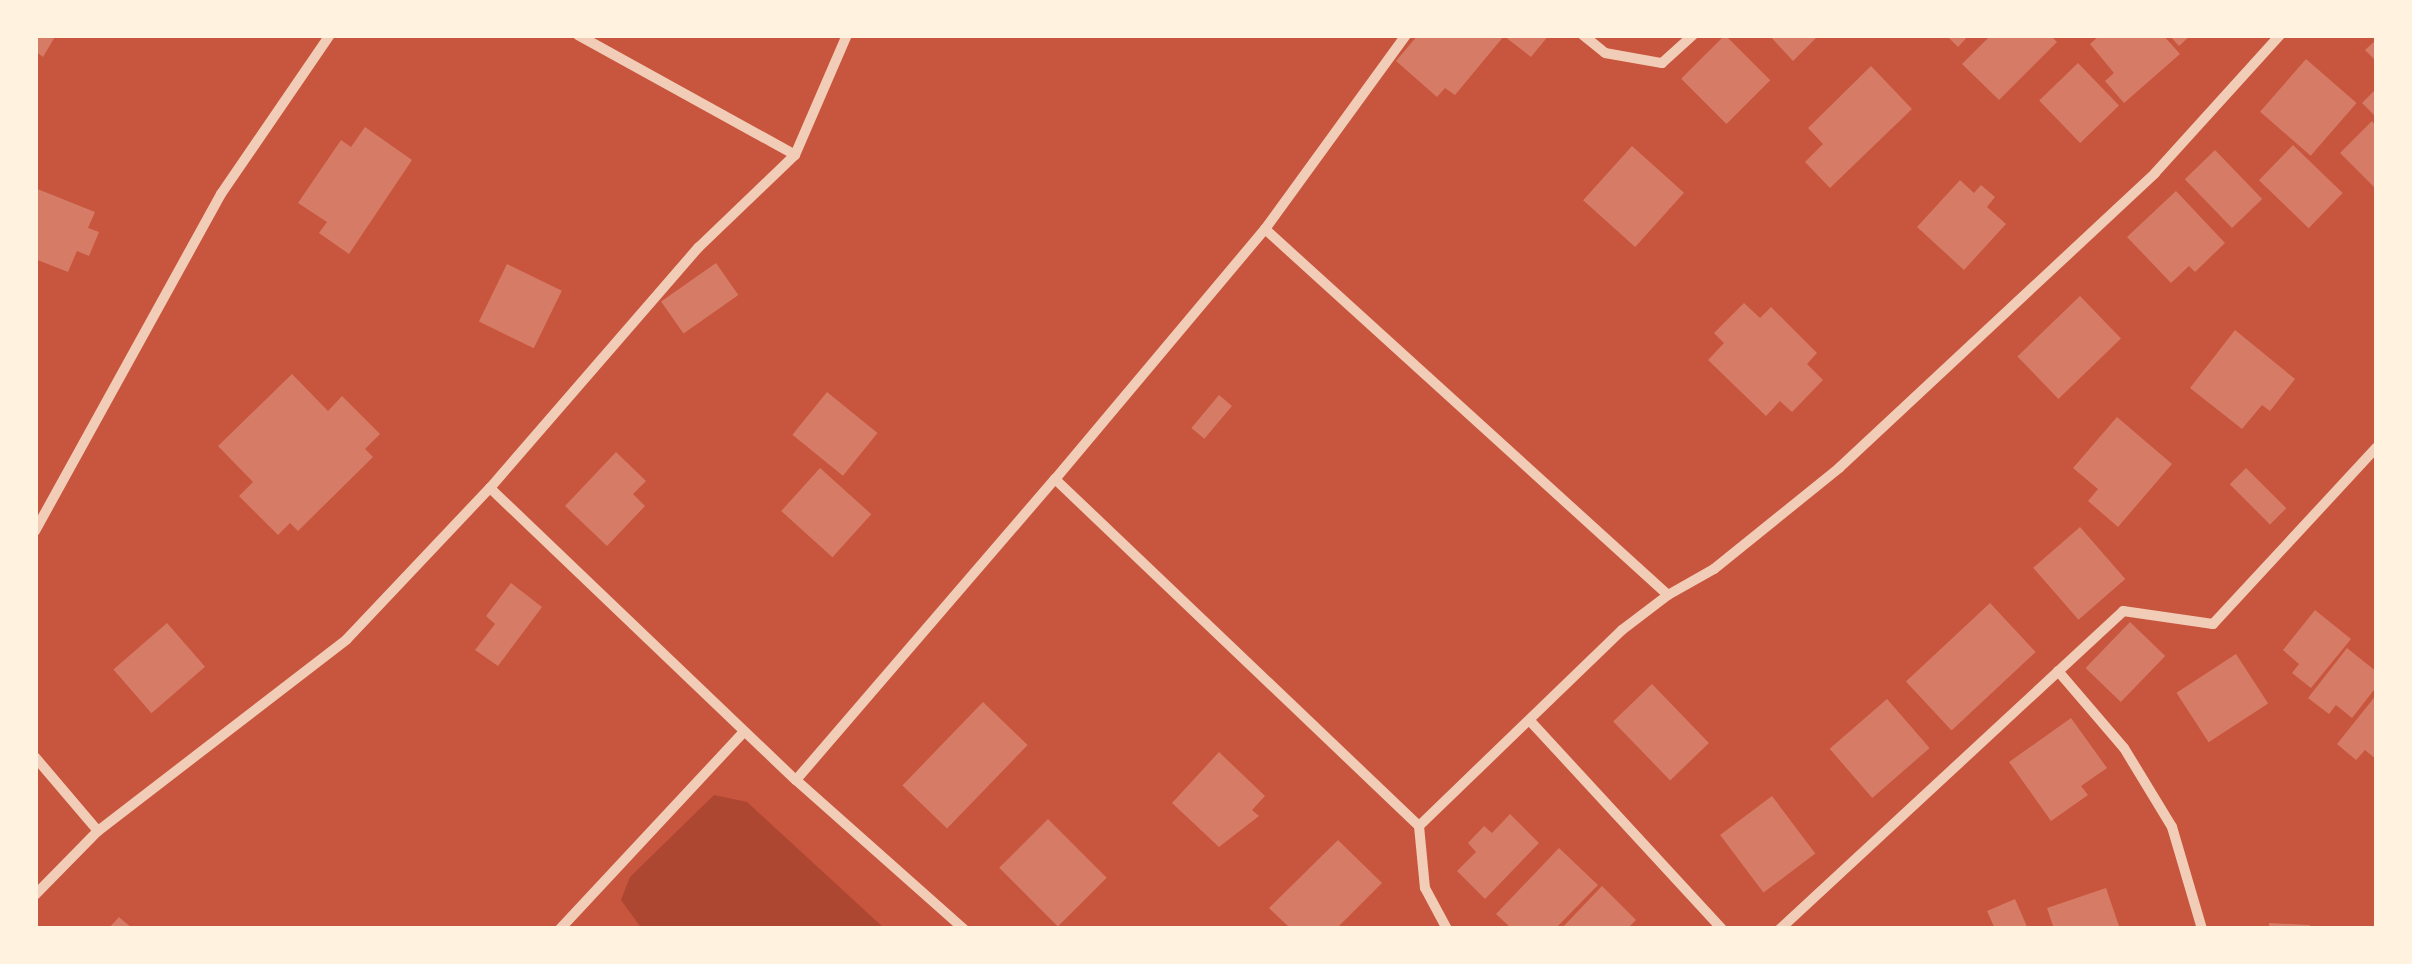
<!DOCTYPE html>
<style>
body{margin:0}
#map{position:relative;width:2412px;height:964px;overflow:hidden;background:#c8553d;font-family:"Fira Sans",sans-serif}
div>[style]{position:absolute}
.green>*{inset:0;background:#ae4732}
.building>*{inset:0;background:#d67c66;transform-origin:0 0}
.minor>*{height:10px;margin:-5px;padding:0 5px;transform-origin:5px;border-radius:5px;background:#f1ccb7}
span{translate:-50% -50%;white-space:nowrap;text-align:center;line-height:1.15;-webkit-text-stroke:8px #fff3e0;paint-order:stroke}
.frame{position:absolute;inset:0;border:38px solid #fff3e0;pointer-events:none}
</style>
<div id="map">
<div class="green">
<i style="clip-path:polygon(714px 795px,747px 802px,885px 929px,642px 929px,621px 900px,630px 877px)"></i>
</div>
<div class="building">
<i style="clip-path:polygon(35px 35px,56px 35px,43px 57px,35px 51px)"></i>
<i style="clip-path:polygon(1418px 35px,1549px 35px,1531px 57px,1504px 36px,1455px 95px,1445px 88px,1437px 97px,1396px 61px)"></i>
<i style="left:1725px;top:35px;width:64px;height:62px;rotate:45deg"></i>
<i style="clip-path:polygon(1769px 35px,1819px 35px,1793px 61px)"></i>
<i style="clip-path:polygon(1946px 35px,1969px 35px,1958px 47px)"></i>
<i style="clip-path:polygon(1991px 35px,2050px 35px,2057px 42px,1999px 100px,1962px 64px)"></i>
<i style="clip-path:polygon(2100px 35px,2163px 35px,2180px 54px,2124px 103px,2105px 81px,2114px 73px,2090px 44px)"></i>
<i style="clip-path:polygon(2169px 35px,2191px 35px,2179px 46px)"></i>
<i style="clip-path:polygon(2377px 39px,2377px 62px,2365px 50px)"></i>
<i style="left:2306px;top:59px;width:67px;height:70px;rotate:41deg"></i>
<i style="left:2078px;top:63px;width:59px;height:54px;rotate:46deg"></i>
<i style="clip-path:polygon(1871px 66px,1912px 109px,1830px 188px,1805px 162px,1823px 144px,1808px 128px)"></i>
<i style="clip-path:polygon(2377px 88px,2377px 118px,2362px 103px)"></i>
<i style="clip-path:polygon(2372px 121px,2377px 127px,2377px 190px,2340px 153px)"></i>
<i style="clip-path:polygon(365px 127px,412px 160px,349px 254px,319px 233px,327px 222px,298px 203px,341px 140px,351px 147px)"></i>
<i style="left:2293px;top:145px;width:69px;height:49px;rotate:44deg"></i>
<i style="left:1632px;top:146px;width:70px;height:73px;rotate:42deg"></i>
<i style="left:2215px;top:150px;width:68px;height:42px;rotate:46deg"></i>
<i style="clip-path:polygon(1960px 180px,1974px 193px,1981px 185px,1995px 197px,1987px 207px,2006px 224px,1964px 270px,1917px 227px)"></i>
<i style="clip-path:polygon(35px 188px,95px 212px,88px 228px,99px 232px,89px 256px,77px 251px,68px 272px,35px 259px)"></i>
<i style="clip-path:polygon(2176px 191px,2225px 243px,2195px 272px,2189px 266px,2171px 283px,2127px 237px)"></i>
<i style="left:716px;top:263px;width:39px;height:67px;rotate:55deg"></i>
<i style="left:507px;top:264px;width:61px;height:64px;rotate:26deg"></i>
<i style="left:2080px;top:296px;width:59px;height:87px;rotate:46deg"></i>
<i style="clip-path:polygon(1744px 303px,1760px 318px,1771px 307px,1817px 353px,1807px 364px,1823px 380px,1792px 412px,1780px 401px,1766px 416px,1708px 360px,1724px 343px,1714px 333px)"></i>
<i style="clip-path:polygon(2235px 330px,2295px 379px,2270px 411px,2262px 405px,2242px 429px,2190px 388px)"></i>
<i style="clip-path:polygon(292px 374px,328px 411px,342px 396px,380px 434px,365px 449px,373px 457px,298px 531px,290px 523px,278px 535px,239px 496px,253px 482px,218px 446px)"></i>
<i style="left:827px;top:392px;width:65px;height:55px;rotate:39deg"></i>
<i style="left:1219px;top:395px;width:17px;height:43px;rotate:40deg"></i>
<i style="clip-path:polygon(2117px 417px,2172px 464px,2118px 527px,2088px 501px,2098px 489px,2073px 468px)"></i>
<i style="clip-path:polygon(616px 452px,646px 481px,633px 494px,645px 506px,607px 546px,565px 506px)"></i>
<i style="left:820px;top:468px;width:69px;height:58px;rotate:42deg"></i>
<i style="left:2246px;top:468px;width:57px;height:23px;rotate:45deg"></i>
<i style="left:2080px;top:527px;width:69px;height:62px;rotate:49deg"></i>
<i style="clip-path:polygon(511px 583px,542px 607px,498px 666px,475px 650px,495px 624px,486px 616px)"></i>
<i style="left:1990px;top:603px;width:67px;height:115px;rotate:47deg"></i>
<i style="clip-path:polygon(2315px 610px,2351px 639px,2311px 688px,2292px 673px,2299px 664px,2283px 650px)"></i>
<i style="left:2130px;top:622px;width:49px;height:64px;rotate:44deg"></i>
<i style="left:167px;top:623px;width:58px;height:71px;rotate:49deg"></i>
<i style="clip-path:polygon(2347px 648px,2377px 672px,2377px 686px,2352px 718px,2336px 705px,2329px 714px,2308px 698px)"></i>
<i style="left:2236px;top:654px;width:59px;height:71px;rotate:57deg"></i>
<i style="left:1652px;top:684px;width:82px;height:54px;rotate:46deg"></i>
<i style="clip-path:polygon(2377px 694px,2377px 760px,2365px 750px,2356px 760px,2337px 744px)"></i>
<i style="left:1887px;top:699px;width:65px;height:76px;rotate:49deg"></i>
<i style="left:983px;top:702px;width:62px;height:116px;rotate:44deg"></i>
<i style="clip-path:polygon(2071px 718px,2107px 768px,2081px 786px,2088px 795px,2051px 821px,2009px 762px)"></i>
<i style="clip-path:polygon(1219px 752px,1265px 796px,1252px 810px,1259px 816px,1219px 847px,1172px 803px)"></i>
<i style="left:1772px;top:796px;width:72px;height:65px;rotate:53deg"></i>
<i style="clip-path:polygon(1510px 814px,1539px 843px,1485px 899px,1457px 871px,1476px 852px,1468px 843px,1484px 826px,1492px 833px)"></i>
<i style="left:1048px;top:819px;width:83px;height:69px;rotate:45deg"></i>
<i style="clip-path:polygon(1338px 840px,1382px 883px,1336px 929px,1291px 929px,1269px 908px)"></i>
<i style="clip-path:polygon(1559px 848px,1598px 885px,1555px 929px,1512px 929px,1496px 914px)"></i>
<i style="clip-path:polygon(1602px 886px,1636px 920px,1627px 929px,1561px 929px)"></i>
<i style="clip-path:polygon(2106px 888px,2120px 929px,2054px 929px,2047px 908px)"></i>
<i style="clip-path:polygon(2015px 899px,2028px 929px,1995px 929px,1987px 911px)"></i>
<i style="clip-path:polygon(119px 917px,133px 929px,108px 929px)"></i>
<i style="clip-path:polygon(2269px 923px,2310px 925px,2310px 929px,2269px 929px)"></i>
</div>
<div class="minor">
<i style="left:578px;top:35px;width:248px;rotate:28.9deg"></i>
<i style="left:1406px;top:35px;width:240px;rotate:126deg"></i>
<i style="left:1265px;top:229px;width:544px;rotate:42.25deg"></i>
<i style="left:1668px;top:595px;width:53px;rotate:-29.5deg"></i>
<i style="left:1714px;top:569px;width:161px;rotate:-38.9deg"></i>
<i style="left:1839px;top:468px;width:432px;rotate:-43deg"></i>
<i style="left:2155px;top:173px;width:186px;rotate:-47.8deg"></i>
<i style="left:1583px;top:35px;width:28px;rotate:39deg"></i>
<i style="left:1605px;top:53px;width:58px;rotate:10deg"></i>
<i style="left:1662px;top:63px;width:42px;rotate:-42.1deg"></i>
<i style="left:1265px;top:229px;width:326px;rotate:130deg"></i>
<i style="left:1055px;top:479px;width:503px;rotate:43.63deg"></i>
<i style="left:1419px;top:826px;width:62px;rotate:84.5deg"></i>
<i style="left:1425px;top:888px;width:47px;rotate:61.8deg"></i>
<i style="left:490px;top:488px;width:423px;rotate:43.7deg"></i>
<i style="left:796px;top:780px;width:225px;rotate:41.6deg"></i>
<i style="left:35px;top:531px;width:385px;rotate:-61.1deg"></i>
<i style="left:221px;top:194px;width:193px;rotate:-55.6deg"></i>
<i style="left:2058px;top:671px;width:101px;rotate:49.4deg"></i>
<i style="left:2124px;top:748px;width:92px;rotate:58.7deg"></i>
<i style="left:2172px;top:827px;width:106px;rotate:73.6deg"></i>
<i style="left:1532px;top:723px;width:280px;rotate:47.3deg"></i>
<i style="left:35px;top:757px;width:97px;rotate:49.6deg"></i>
<i style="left:796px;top:780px;width:397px;rotate:-49.3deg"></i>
<i style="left:1419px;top:826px;width:282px;rotate:-44deg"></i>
<i style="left:1622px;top:630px;width:58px;rotate:-37.3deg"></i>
<i style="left:35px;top:895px;width:90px;rotate:-45.5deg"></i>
<i style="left:98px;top:831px;width:314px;rotate:-37.6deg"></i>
<i style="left:347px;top:639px;width:208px;rotate:-46.6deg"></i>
<i style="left:490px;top:488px;width:319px;rotate:-49.1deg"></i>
<i style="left:699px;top:247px;width:133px;rotate:-43.8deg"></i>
<i style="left:795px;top:155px;width:131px;rotate:-66.6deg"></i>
<i style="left:560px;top:929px;width:270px;rotate:-47deg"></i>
<i style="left:1780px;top:929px;width:468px;rotate:-42.8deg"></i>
<i style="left:2123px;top:611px;width:91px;rotate:8.2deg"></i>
<i style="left:2213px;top:624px;width:241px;rotate:-47.2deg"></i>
</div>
<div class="frame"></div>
</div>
